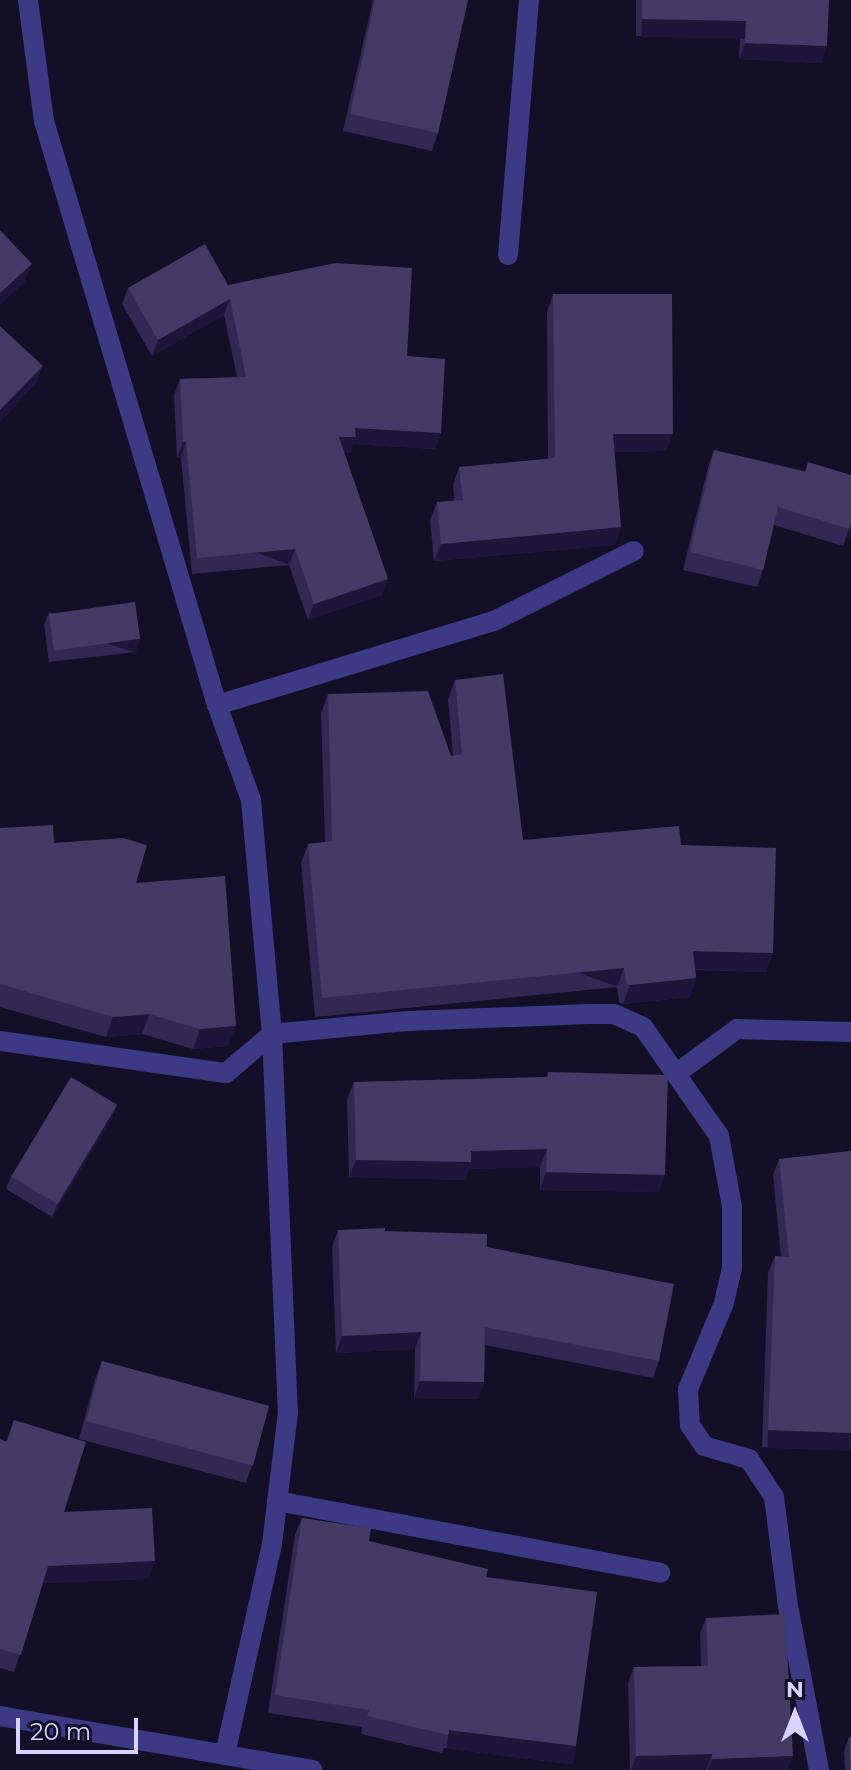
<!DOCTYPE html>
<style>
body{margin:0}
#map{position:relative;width:851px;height:1770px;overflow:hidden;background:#130f26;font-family:Montserrat,sans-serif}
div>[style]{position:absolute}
.minor>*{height:20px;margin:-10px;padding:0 10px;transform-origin:10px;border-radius:10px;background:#3d3a85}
.wall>*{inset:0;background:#312854}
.shaded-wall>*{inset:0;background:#1d163a;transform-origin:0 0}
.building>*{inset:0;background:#433a66;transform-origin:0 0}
span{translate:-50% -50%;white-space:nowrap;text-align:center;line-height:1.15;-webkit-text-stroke:6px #130f26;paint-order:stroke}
.north{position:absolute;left:755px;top:1674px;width:80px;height:80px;-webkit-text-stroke:6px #130f26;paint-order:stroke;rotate:0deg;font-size:22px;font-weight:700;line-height:32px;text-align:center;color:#d9d4ff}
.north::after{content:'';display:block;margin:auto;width:28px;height:36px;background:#d9d4ff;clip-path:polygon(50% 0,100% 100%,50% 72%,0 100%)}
.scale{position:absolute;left:16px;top:1718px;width:122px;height:36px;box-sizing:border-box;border:4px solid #d9d4ff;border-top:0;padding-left:10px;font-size:24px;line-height:28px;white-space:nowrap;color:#d9d4ff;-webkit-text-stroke:6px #130f26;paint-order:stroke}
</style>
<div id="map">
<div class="minor">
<i style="left:28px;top:0;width:122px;rotate:82.5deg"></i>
<i style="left:44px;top:121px;width:609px;rotate:73.5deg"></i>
<i style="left:217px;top:705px;width:101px;rotate:70.3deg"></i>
<i style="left:251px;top:800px;width:235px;rotate:84.9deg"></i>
<i style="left:272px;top:1034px;width:378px;rotate:87.6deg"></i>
<i style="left:288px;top:1412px;width:133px;rotate:96.9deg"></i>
<i style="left:272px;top:1544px;width:216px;rotate:102.6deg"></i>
<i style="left:508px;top:255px;width:256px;rotate:-85.3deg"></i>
<i style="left:217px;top:705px;width:292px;rotate:-16.9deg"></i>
<i style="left:496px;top:620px;width:154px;rotate:-26.6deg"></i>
<i style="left:0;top:1041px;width:228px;rotate:8.1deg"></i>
<i style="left:226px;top:1073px;width:60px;rotate:-40.3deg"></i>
<i style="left:272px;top:1034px;width:137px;rotate:-5.5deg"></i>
<i style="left:408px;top:1021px;width:181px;rotate:-2.2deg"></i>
<i style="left:589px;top:1014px;width:25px"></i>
<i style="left:614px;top:1014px;width:32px;rotate:24deg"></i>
<i style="left:643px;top:1027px;width:133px;rotate:55.1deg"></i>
<i style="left:719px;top:1136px;width:72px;rotate:79.6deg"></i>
<i style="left:732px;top:1207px;width:61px;rotate:90deg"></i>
<i style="left:732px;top:1268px;width:36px;rotate:103deg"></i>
<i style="left:724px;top:1303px;width:93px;rotate:112.7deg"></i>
<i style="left:688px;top:1389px;width:36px;rotate:87deg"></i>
<i style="left:690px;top:1425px;width:25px;rotate:56deg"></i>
<i style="left:704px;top:1446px;width:47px;rotate:16.1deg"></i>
<i style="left:749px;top:1459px;width:45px;rotate:56.7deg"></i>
<i style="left:774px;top:1497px;width:110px;rotate:82.7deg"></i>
<i style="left:788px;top:1606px;width:167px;rotate:79.3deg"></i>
<i style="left:677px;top:1073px;width:74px;rotate:-36.3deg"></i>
<i style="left:737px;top:1029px;width:114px;rotate:1.5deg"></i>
<i style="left:277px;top:1501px;width:390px;rotate:10.6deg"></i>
<i style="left:0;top:1716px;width:317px;rotate:9.8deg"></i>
</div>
<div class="wall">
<i style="clip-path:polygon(373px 0,468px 0,438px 133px,432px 151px,343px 131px)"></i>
<i style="clip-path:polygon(636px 0,829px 0,821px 63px,739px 59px,740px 38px,636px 36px)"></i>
<i style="clip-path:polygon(228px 285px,407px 356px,441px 433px,435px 449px,353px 444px,350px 453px,344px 453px,388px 579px,382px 595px,308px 620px,289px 565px,192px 574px,181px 458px,177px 458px,174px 395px,180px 379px,237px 377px,224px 315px,152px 356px,122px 304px,128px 288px)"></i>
<i style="clip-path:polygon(553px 294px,666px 451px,614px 452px,621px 527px,615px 545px,434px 561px,430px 520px,437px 502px,454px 501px,453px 485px,459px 467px,548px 459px,547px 312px)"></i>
<i style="clip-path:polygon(714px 450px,805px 471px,851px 475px,851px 538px,846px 538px,843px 546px,774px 525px,763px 570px,757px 587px,683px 570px,708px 467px)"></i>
<i style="clip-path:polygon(49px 612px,136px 652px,49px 662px,44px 625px)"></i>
<i style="clip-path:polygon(455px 680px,523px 840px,681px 845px,773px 953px,766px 972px,695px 970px,696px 978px,690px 997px,623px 1004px,619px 1002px,617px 987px,315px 1017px,301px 863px,308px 844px,325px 842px,321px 713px,328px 694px,451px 756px,453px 756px,448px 699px)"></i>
<i style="clip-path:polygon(0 828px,54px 843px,136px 883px,228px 1046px,193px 1049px,142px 1034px,106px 1037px,0 1007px)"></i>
<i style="clip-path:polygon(548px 1072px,659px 1192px,540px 1190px,540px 1167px,469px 1169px,465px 1180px,349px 1177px,347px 1099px,354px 1082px,547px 1077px)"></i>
<i style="clip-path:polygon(117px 1105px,112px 1118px,52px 1217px,6px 1189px,11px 1176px)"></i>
<i style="clip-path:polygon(851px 1151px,851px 1450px,762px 1447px,768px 1273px,775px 1256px,781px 1257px,773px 1175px,779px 1159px)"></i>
<i style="clip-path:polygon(338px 1230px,385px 1231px,487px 1247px,659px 1361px,653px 1378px,485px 1345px,484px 1382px,478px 1399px,414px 1398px,415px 1349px,336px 1353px,332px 1247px)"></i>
<i style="clip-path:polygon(102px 1361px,252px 1465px,246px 1483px,79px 1439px,95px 1379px)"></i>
<i style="clip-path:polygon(14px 1420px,64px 1512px,148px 1579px,43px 1583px,14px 1672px,0 1668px,0 1439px,6px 1442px)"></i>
<i style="clip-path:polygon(302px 1518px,369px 1541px,486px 1577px,570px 1764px,444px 1748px,442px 1753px,361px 1734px,362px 1727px,268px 1713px,295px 1535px)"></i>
<i style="clip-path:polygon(706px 1618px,788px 1770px,630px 1770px,628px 1683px,634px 1667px,701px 1666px,700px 1634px)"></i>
<i style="clip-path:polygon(849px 1737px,851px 1770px,845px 1770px,844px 1751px)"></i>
</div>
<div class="shaded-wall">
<i style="left:642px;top:19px;width:104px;height:18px;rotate:1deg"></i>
<i style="clip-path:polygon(745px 43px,827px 46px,821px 63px,739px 59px)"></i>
<i style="clip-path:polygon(32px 264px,25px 282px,0 305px,0 293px)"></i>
<i style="clip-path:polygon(230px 299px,224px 315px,152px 356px,158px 340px)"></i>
<i style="clip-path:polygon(43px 366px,36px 384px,0 422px,0 410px)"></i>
<i style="clip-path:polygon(355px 428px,441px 433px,435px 449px,353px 444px,350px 453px,333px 453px,339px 437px)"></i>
<i style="clip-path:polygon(613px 434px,673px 434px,666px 451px,606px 452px)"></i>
<i style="clip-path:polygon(183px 442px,186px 442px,181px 458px,177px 458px)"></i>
<i style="clip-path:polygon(851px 522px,851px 538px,846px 538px)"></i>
<i style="clip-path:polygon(621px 527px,615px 545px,434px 561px,441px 544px)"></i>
<i style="left:295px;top:549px;width:17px;height:98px;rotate:111deg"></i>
<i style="clip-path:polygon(388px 579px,382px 595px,308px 620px,314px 604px)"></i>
<i style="left:140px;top:639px;width:14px;height:87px;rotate:107deg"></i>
<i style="clip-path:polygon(693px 951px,773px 953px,766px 972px,686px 969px)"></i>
<i style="left:624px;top:968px;width:20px;height:303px;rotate:110deg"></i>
<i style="clip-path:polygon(696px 978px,690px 997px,623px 1004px,630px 985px)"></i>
<i style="clip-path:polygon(149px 1014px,142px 1034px,106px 1037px,113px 1017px)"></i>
<i style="clip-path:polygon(236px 1026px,228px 1046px,193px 1049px,200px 1029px)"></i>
<i style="clip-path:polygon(117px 1105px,112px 1118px,52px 1217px,57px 1204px)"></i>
<i style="clip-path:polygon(547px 1149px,540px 1167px,469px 1169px,465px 1180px,349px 1177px,356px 1160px,471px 1151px)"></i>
<i style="clip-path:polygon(546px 1172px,665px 1175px,659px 1192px,540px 1190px)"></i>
<i style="clip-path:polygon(421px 1332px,415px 1349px,336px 1353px,342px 1336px)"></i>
<i style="clip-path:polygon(420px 1381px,484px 1382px,478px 1399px,414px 1398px)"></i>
<i style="left:768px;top:1430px;width:83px;height:18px;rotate:2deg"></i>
<i style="clip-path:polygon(155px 1561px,148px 1579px,42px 1583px,48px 1566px)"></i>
<i style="left:449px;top:1730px;width:128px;height:19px;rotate:7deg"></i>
<i style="clip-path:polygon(712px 1754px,706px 1770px,631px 1770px,636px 1756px)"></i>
<i style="clip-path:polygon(793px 1756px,788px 1770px,708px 1770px,712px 1759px)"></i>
</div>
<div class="building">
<i style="clip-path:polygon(375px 0,468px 0,438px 133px,350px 114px)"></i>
<i style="clip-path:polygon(642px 0,829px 0,827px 46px,745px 43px,746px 21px,642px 19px)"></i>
<i style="clip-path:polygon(0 230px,32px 264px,0 293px)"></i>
<i style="clip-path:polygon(205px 244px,228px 285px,335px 263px,412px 268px,407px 356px,445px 359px,441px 433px,355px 428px,356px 437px,339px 437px,388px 579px,314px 604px,295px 549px,197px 558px,186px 442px,183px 442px,180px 379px,246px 377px,230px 299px,158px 340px,128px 288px)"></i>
<i style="clip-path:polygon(553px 294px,672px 294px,673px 434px,613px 434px,621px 527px,441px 544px,437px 502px,463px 500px,459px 467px,555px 458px)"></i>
<i style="clip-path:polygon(0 326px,43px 366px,0 410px)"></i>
<i style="clip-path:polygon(714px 450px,805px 472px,808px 462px,851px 475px,851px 523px,849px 529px,778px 507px,763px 570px,690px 552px)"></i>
<i style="left:135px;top:602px;width:37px;height:87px;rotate:82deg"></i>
<i style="clip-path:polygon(503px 674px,523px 840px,679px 826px,681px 845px,776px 848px,773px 953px,693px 951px,696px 978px,630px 985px,626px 983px,624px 968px,322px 998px,308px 844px,332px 841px,328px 694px,428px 691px,451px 756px,462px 754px,455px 680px)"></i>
<i style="clip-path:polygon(53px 825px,54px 843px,123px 838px,147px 845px,136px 883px,225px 876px,236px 1026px,200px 1029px,149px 1014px,113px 1017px,0 984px,0 828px)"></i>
<i style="clip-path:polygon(548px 1072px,668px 1075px,665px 1175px,546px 1172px,547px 1149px,471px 1151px,471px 1162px,356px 1160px,354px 1082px,548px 1077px)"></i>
<i style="left:71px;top:1077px;width:54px;height:116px;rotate:31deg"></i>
<i style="clip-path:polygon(851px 1151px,851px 1433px,768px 1430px,775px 1256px,789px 1257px,779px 1159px)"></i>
<i style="clip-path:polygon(385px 1228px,385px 1231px,487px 1234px,487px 1247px,674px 1284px,659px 1361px,485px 1327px,484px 1382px,420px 1381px,421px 1332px,342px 1336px,338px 1230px)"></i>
<i style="left:102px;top:1361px;width:173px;height:62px;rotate:15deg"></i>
<i style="clip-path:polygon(14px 1420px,86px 1442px,64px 1512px,152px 1508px,155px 1561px,48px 1566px,21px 1655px,0 1649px,0 1439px,7px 1442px)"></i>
<i style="clip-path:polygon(302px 1518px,371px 1528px,369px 1541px,488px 1569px,486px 1577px,597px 1592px,576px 1746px,449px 1730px,448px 1735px,367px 1716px,369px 1710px,275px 1695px)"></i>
<i style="clip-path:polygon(785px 1614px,793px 1756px,712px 1759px,712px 1754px,636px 1756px,634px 1667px,708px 1666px,706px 1618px)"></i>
<i style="clip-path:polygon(849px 1737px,851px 1737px,851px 1770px,850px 1770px)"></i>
</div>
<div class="north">N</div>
<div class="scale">20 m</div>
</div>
